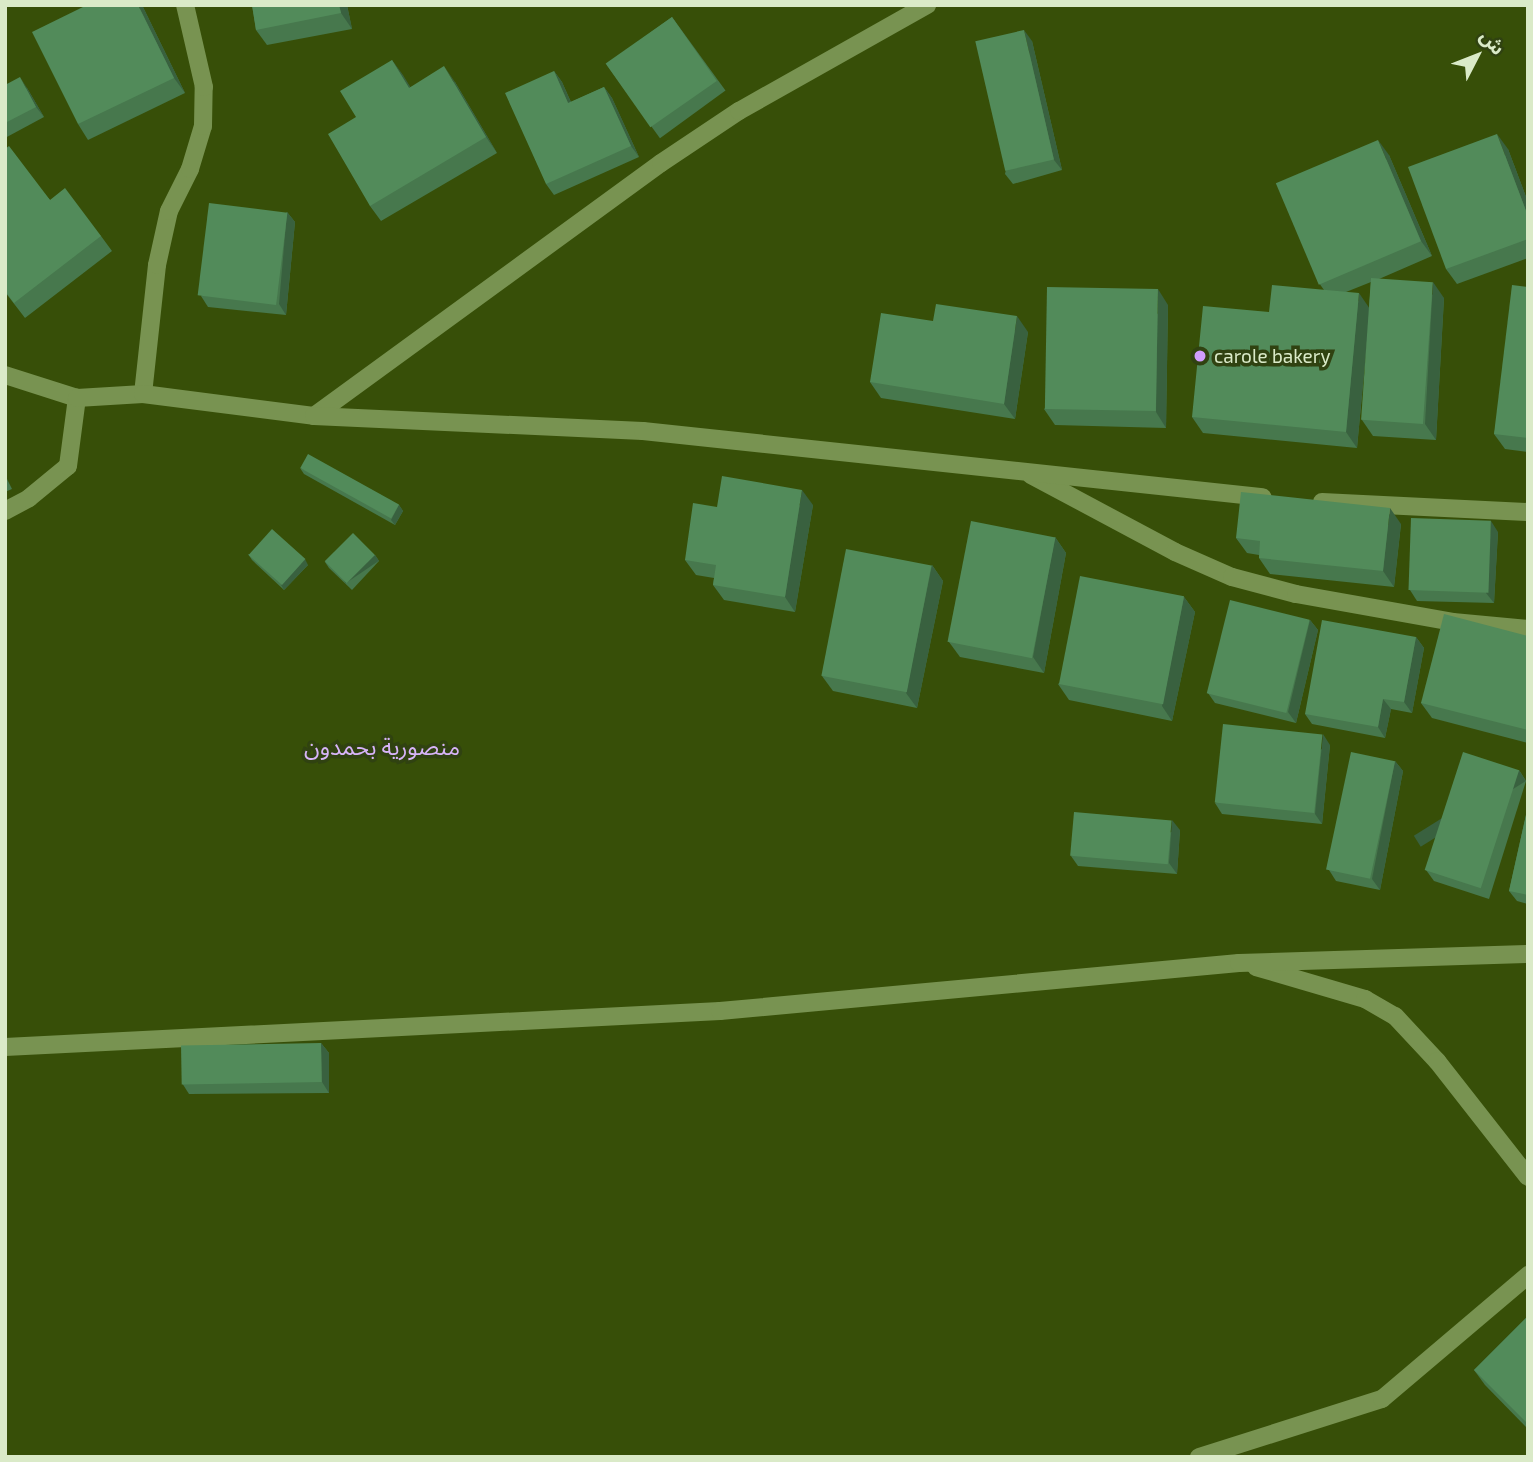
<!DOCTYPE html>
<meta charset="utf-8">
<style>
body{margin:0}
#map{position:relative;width:1533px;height:1462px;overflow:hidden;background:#374f08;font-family:"Exo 2","Noto Sans Arabic",sans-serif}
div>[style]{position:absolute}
.street>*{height:18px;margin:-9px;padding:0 9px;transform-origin:9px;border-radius:9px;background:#789351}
.secondary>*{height:18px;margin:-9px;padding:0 9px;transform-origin:9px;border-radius:9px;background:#789351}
.wall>*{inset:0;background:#47784d;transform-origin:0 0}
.shaded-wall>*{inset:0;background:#39613f;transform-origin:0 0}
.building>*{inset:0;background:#528b5a;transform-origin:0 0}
.dots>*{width:19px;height:19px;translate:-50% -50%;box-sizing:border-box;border:4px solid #304211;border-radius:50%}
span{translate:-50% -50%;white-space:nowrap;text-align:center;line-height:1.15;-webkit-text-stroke:7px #304211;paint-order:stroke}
.poi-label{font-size:19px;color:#daeac8}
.left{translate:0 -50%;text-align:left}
.quarter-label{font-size:23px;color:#d7b4f8}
.frame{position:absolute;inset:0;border:7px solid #daeac8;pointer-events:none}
.north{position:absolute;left:1442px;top:21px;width:70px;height:70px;-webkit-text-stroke:5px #304211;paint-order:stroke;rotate:48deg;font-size:19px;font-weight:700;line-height:28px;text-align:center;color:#daeac8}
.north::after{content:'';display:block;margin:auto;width:24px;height:32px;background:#daeac8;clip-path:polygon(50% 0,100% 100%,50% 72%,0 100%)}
</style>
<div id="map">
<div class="street">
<i style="left:314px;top:416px;width:429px;rotate:-36.1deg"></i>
<i style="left:661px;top:163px;width:94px;rotate:-33.7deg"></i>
<i style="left:739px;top:111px;width:216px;rotate:-29.4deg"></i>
<i style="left:1031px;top:475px;width:163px;rotate:28.1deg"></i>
<i style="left:1175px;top:552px;width:62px;rotate:23.7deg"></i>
<i style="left:1232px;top:577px;width:66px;rotate:14.9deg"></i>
<i style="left:1296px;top:594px;width:159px;rotate:10.1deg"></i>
<i style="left:1453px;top:622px;width:75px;rotate:5.3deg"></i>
<i style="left:1256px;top:967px;width:114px;rotate:16.4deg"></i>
<i style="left:1365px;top:999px;width:34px;rotate:30deg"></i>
<i style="left:1395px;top:1016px;width:62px;rotate:47deg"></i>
<i style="left:1437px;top:1061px;width:147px;rotate:51.9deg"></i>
<i style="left:5px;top:1047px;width:716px;rotate:-2.88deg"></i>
<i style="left:720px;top:1011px;width:521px;rotate:-5.28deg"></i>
<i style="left:1239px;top:963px;width:289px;rotate:-1.8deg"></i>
<i style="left:1199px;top:1457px;width:192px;rotate:-17.6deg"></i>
<i style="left:1382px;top:1399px;width:192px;rotate:-40.3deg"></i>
</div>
<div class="secondary">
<i style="left:5px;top:375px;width:76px;rotate:17.7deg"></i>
<i style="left:143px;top:394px;width:130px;rotate:-83.8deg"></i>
<i style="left:157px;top:265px;width:55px;rotate:-77.5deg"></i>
<i style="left:169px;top:211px;width:47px;rotate:-63.4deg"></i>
<i style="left:190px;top:169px;width:45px;rotate:-73.2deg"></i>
<i style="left:203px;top:126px;width:39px;rotate:-89deg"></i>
<i style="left:204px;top:87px;width:84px;rotate:-103deg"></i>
<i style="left:1322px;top:502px;width:206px;rotate:2.8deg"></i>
<i style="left:5px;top:511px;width:27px;rotate:-28deg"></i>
<i style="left:29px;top:498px;width:50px;rotate:-39.4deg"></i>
<i style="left:68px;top:466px;width:69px;rotate:-82.5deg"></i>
<i style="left:77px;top:398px;width:66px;rotate:-3.5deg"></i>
<i style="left:143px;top:394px;width:172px;rotate:7.3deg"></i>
<i style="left:314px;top:416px;width:329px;rotate:2.6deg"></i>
<i style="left:643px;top:431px;width:623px;rotate:6.09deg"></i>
</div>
<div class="wall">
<i style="clip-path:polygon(142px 5px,185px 93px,88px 140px,78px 124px)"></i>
<i style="clip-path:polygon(252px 5px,347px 5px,352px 29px,267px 45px,256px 30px)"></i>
<i style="left:672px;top:17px;width:91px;height:81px;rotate:54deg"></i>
<i style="clip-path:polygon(1032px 41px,1062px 170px,1013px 184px,1005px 174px)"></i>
<i style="clip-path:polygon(392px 60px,410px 87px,455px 82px,497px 153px,381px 221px,370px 206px,356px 117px)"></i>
<i style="clip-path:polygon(554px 71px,562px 82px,571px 102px,604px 87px,612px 98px,639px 157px,554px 195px,546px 184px)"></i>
<i style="clip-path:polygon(5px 85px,27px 88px,44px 117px,5px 138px)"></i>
<i style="clip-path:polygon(5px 149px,50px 200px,101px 236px,112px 251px,25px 318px,5px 292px)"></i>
<i style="clip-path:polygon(1508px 149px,1528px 202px,1528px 258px,1457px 284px,1446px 269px)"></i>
<i style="clip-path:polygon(evenodd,1389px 155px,1432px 256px,1379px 279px,1444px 298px,1436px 440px,1373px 436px,1362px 420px,1369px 320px,1357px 448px,1203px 433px,1192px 417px,1269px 312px,1324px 290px,1319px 283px,1389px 155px,1371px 282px,1369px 309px,1346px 292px,1371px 282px)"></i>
<i style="clip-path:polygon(287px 212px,295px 222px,286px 315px,208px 307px,201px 296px)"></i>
<i style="clip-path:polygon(1528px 287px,1528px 452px,1505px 449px,1494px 434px)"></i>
<i style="clip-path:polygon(1168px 305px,1166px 428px,1055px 425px,1044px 409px)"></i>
<i style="clip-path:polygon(933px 321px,1028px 332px,1015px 419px,881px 398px,870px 382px)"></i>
<i style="clip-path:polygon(300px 468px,399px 505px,403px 511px,395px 525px,304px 474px)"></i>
<i style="clip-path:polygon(5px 475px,12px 489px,5px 492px)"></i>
<i style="clip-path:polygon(813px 505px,795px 612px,724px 600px,713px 585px,714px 578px,696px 575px,685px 560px,717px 507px)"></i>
<i style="clip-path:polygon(1401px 524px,1394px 587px,1270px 574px,1259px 558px,1259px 555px,1247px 553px,1236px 538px)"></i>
<i style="clip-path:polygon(1498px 532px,1494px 603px,1417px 601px,1410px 590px)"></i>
<i style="clip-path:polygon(1055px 537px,1066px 553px,1044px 673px,960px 657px,949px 642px)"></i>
<i style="clip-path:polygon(248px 554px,308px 565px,284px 590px,252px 560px)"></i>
<i style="clip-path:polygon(375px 555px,379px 561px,352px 590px,329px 568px,325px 562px)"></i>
<i style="clip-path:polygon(932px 565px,943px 581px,917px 708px,833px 691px,822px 676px)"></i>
<i style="clip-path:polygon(1184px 597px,1195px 612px,1172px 721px,1069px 700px,1058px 684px)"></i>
<i style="clip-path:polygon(1310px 620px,1318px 630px,1296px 723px,1215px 703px,1208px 693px)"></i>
<i style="clip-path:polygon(1528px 636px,1528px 743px,1432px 718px,1421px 703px)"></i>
<i style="clip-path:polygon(1416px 637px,1424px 648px,1412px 713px,1391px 709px,1385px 738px,1312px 724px,1305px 714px)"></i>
<i style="clip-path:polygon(1330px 745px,1322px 824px,1222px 814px,1215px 803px)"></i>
<i style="clip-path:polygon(1395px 761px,1403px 771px,1380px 890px,1336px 881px,1329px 870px)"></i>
<i style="clip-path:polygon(1519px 770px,1526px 781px,1489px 899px,1434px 881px,1426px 870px)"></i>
<i style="clip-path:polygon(1528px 806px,1528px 904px,1517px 901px,1509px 891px)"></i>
<i style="clip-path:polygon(1180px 830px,1177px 874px,1078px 866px,1071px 856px)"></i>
<i style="clip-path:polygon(321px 1043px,329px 1053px,329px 1093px,189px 1094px,182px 1083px)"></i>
<i style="clip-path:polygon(1528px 1316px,1528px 1429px,1485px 1385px,1474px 1370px)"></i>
</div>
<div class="shaded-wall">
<i style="clip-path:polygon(138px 5px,142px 5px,185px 93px,174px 78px)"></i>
<i style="clip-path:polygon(339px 5px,347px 5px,352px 29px,341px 13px)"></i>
<i style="clip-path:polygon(1024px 30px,1032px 41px,1062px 170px,1054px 160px)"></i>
<i style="clip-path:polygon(392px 60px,403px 75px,420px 103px,409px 88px)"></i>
<i style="clip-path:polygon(444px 66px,455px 82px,497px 153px,486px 137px)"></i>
<i style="clip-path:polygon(554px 71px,562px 82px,576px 114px,568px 103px)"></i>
<i style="clip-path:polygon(20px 77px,27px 88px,44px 117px,36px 107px)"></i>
<i style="clip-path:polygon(604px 87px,612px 98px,639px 157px,631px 146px)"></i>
<i style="clip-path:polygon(1497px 134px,1508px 149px,1528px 202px,1528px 216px)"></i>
<i style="clip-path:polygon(1378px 140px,1389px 155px,1432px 256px,1421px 241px)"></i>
<i style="clip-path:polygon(287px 212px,295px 222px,286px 315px,279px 304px)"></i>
<i style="clip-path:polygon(1433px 282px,1444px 298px,1436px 440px,1425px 424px)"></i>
<i style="clip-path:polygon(1158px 289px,1168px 305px,1166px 428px,1156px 412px)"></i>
<i style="clip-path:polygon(1359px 293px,1370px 309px,1357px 448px,1346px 432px)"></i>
<i style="clip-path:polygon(1017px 316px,1028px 332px,1015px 419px,1004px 404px)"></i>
<i style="clip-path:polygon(802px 490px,813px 505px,795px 612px,785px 597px)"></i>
<i style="clip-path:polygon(399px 505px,403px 511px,395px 525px,391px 520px)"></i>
<i style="clip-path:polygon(1390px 508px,1401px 524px,1394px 587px,1383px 571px)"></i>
<i style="clip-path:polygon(1491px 521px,1498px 532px,1494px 603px,1486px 593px)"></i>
<i style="clip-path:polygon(1055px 537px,1066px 553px,1044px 673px,1033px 657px)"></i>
<i style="left:375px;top:555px;width:7px;height:40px;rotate:56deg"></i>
<i style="clip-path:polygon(305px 559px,308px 565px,284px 590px,281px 585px)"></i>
<i style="clip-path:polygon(932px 565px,943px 581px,917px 708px,906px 693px)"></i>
<i style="clip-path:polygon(1184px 597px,1195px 612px,1172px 721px,1162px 706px)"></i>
<i style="clip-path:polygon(1310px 620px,1318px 630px,1296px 723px,1288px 712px)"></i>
<i style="clip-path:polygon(1416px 637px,1424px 648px,1412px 713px,1404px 702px)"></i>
<i style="clip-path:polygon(1383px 699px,1391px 709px,1385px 738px,1378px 727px)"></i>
<i style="clip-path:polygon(1323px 734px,1330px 745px,1322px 824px,1315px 814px)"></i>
<i style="clip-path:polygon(1395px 761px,1403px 771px,1380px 890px,1372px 879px)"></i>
<i style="left:1519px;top:770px;width:13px;height:124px;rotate:58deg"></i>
<i style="clip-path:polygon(1172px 820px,1180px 830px,1177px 874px,1169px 863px)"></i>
<i style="clip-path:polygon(321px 1043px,329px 1053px,329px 1093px,322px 1082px)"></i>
</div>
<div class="building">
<i style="clip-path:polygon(87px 5px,138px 5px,174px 78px,78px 124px,32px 32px)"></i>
<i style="clip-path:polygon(252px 5px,339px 5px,341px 13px,256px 30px)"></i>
<i style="left:672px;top:17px;width:78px;height:81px;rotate:55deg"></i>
<i style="left:1024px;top:30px;width:133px;height:50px;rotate:77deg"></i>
<i style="clip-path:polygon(392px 60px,409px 88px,444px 66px,486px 137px,370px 206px,328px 134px,356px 117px,340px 91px)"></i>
<i style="clip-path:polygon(554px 71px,568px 103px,604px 87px,631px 146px,546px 184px,505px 93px)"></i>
<i style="clip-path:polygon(20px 77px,36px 107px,5px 123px,5px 85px)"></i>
<i style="clip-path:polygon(1497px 134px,1528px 216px,1528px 239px,1446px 269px,1408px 167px)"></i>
<i style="left:1378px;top:140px;width:110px;height:111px;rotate:67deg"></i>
<i style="clip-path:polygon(9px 146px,50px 200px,65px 188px,101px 236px,14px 303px,5px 291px,5px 149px)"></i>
<i style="left:209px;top:203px;width:79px;height:93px;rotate:7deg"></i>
<i style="left:1371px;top:278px;width:62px;height:142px;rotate:4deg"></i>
<i style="clip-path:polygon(1272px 285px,1359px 293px,1346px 432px,1192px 417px,1203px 306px,1269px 312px)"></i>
<i style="clip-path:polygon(1512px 285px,1528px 287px,1528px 438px,1494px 434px)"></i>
<i style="left:1047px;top:287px;width:111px;height:122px;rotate:1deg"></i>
<i style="clip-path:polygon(936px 304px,1017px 316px,1004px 404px,870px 382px,881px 313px,933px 321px)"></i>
<i style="left:308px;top:454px;width:104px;height:16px;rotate:29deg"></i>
<i style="clip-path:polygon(722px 476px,802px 490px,785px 597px,713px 585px,716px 565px,685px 560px,693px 503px,717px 507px)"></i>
<i style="clip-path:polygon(1241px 492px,1390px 508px,1383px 571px,1259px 558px,1260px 541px,1236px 538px)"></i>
<i style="left:1411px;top:518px;width:80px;height:72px;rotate:2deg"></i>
<i style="left:971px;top:521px;width:86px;height:123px;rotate:11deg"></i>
<i style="left:272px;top:529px;width:45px;height:35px;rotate:42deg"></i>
<i style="left:353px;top:533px;width:31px;height:40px;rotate:45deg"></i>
<i style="left:846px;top:549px;width:87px;height:129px;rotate:11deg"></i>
<i style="left:1080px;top:576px;width:106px;height:110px;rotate:11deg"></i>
<i style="left:1230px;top:600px;width:82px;height:96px;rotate:14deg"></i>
<i style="clip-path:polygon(1444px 614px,1528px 636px,1528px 730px,1421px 703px)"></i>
<i style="clip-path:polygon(1322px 620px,1416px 637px,1404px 702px,1383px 699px,1378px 727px,1305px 714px)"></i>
<i style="left:1223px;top:724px;width:100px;height:79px;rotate:6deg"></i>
<i style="left:1351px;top:752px;width:45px;height:120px;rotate:12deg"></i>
<i style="left:1463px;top:752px;width:59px;height:124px;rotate:18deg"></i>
<i style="clip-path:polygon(1528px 806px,1528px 895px,1509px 891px)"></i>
<i style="left:1074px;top:812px;width:98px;height:44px;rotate:5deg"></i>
<i style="left:321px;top:1043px;width:39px;height:140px;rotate:89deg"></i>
<i style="clip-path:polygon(1528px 1316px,1528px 1424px,1474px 1370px)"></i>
</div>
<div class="dots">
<i style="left:1200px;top:356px;background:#d09dfe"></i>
</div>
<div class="poi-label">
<span class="left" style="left:1214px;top:356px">carole bakery</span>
</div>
<div class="quarter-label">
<span style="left:382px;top:746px">منصورية بحمدون</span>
</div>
<div class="frame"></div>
<div class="north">ش</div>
</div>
